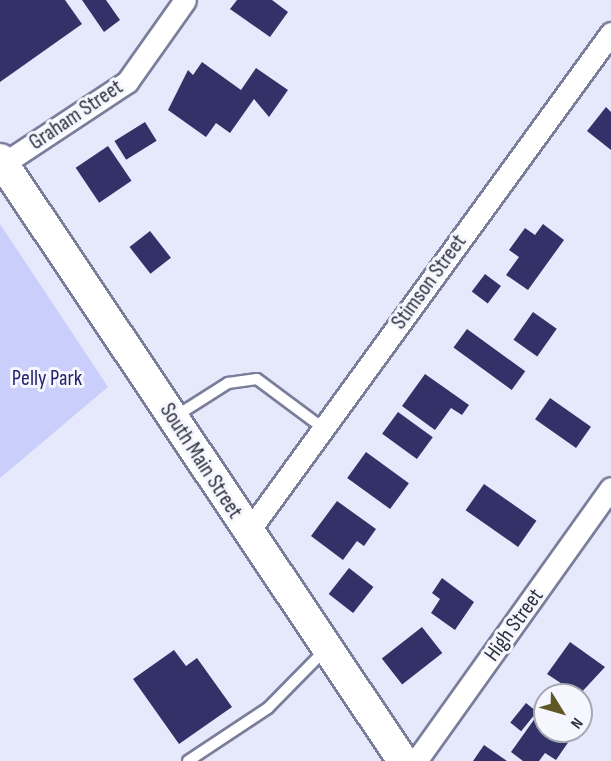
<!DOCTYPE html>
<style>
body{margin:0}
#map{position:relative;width:611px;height:761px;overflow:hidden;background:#e6e9fc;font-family:"Sofia Sans Condensed",sans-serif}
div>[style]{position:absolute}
.green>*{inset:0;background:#c9cefa}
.building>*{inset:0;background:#323268;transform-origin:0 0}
.roads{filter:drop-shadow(2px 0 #7b7e9b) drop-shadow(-2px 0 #7b7e9b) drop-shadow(0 2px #7b7e9b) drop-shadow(0 -2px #7b7e9b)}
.lane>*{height:10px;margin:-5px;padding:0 5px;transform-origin:5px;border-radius:5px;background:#fff}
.street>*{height:21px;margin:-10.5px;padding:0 10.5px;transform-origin:10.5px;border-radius:10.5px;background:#fff}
.secondary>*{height:30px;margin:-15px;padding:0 15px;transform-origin:15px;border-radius:15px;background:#fff}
span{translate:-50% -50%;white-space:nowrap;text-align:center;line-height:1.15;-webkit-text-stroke:6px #f6f7fe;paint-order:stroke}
.street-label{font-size:22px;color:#2f303d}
.park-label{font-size:22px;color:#29236c}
.north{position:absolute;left:533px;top:683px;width:60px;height:60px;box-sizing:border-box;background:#f6f7fe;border:2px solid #a6a7b1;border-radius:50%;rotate:127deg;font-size:16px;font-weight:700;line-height:24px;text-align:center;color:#2f303d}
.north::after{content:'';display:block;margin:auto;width:21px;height:27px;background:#605824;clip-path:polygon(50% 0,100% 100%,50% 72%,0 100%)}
</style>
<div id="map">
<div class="green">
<i style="clip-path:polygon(0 224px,108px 387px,0 478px)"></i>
</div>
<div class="building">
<i style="clip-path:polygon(0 0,65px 0,82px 24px,0 82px)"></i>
<i style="clip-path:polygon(82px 0,106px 0,120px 20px,104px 32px)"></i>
<i style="clip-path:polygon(237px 0,272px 0,288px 12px,270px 37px,230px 9px)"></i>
<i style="clip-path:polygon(202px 62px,241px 90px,256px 68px,288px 90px,269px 117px,254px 99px,230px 133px,216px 123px,206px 137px,168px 110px,188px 70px,193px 75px)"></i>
<i style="clip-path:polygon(606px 107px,611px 112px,611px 150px,587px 131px)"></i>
<i style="left:145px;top:122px;width:22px;height:36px;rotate:58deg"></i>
<i style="left:108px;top:146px;width:42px;height:39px;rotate:56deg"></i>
<i style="clip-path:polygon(543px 224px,564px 240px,528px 290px,506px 275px,519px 257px,509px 250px,525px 228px,535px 235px)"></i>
<i style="left:150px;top:231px;width:34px;height:26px;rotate:52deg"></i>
<i style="left:485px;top:274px;width:20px;height:22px;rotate:37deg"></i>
<i style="left:533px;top:312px;width:29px;height:34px;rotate:35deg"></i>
<i style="left:467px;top:329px;width:72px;height:23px;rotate:36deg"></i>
<i style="clip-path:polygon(425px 374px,469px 405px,462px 415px,451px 408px,435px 430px,402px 406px)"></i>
<i style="left:550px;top:398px;width:50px;height:26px;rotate:35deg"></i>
<i style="left:398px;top:412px;width:43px;height:27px;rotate:36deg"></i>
<i style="left:366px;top:452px;width:53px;height:32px;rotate:36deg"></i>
<i style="left:484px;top:484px;width:64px;height:32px;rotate:35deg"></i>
<i style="clip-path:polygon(337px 501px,376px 529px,364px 546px,357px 541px,343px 560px,311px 536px)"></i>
<i style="left:349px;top:568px;width:31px;height:33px;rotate:38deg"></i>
<i style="clip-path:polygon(442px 578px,474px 602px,455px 630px,431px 613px,440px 599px,432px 593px)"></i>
<i style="left:422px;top:627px;width:33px;height:51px;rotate:52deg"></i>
<i style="clip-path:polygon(570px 642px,605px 667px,579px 695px,547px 674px)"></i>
<i style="clip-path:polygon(174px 650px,186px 666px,197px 658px,232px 707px,179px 744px,133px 679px)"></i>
<i style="left:526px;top:703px;width:14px;height:25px;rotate:39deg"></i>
<i style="clip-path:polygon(543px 707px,545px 731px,576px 731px,556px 760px,545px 753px,539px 761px,523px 761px,511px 752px)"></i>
<i style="clip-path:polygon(484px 745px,507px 761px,473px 761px)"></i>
</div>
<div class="roads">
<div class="lane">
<i style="left:176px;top:416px;width:62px;rotate:-32.4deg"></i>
<i style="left:228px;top:383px;width:29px;rotate:-8deg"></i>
<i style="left:257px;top:379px;width:82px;rotate:36.6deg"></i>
<i style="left:188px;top:761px;width:96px;rotate:-33.5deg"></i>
<i style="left:268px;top:708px;width:81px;rotate:-45.5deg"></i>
</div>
<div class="street">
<i style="left:3px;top:164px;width:149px;rotate:-33.5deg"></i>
<i style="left:127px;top:82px;width:100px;rotate:-54.7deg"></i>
<i style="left:248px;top:532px;width:617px;rotate:-53.97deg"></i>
<i style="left:416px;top:761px;width:335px;rotate:-54.5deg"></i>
</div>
<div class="secondary">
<i style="left:0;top:159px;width:724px;rotate:56.2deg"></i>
</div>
</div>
<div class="street-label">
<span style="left:76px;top:115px;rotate:-34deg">Graham Street</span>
<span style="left:429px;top:282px;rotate:-54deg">Stimson Street</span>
<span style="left:201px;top:461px;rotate:57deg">South Main Street</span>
<span style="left:514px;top:625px;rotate:-54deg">High Street</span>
</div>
<div class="park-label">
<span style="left:47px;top:379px">Pelly Park</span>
</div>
<div class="north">N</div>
</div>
